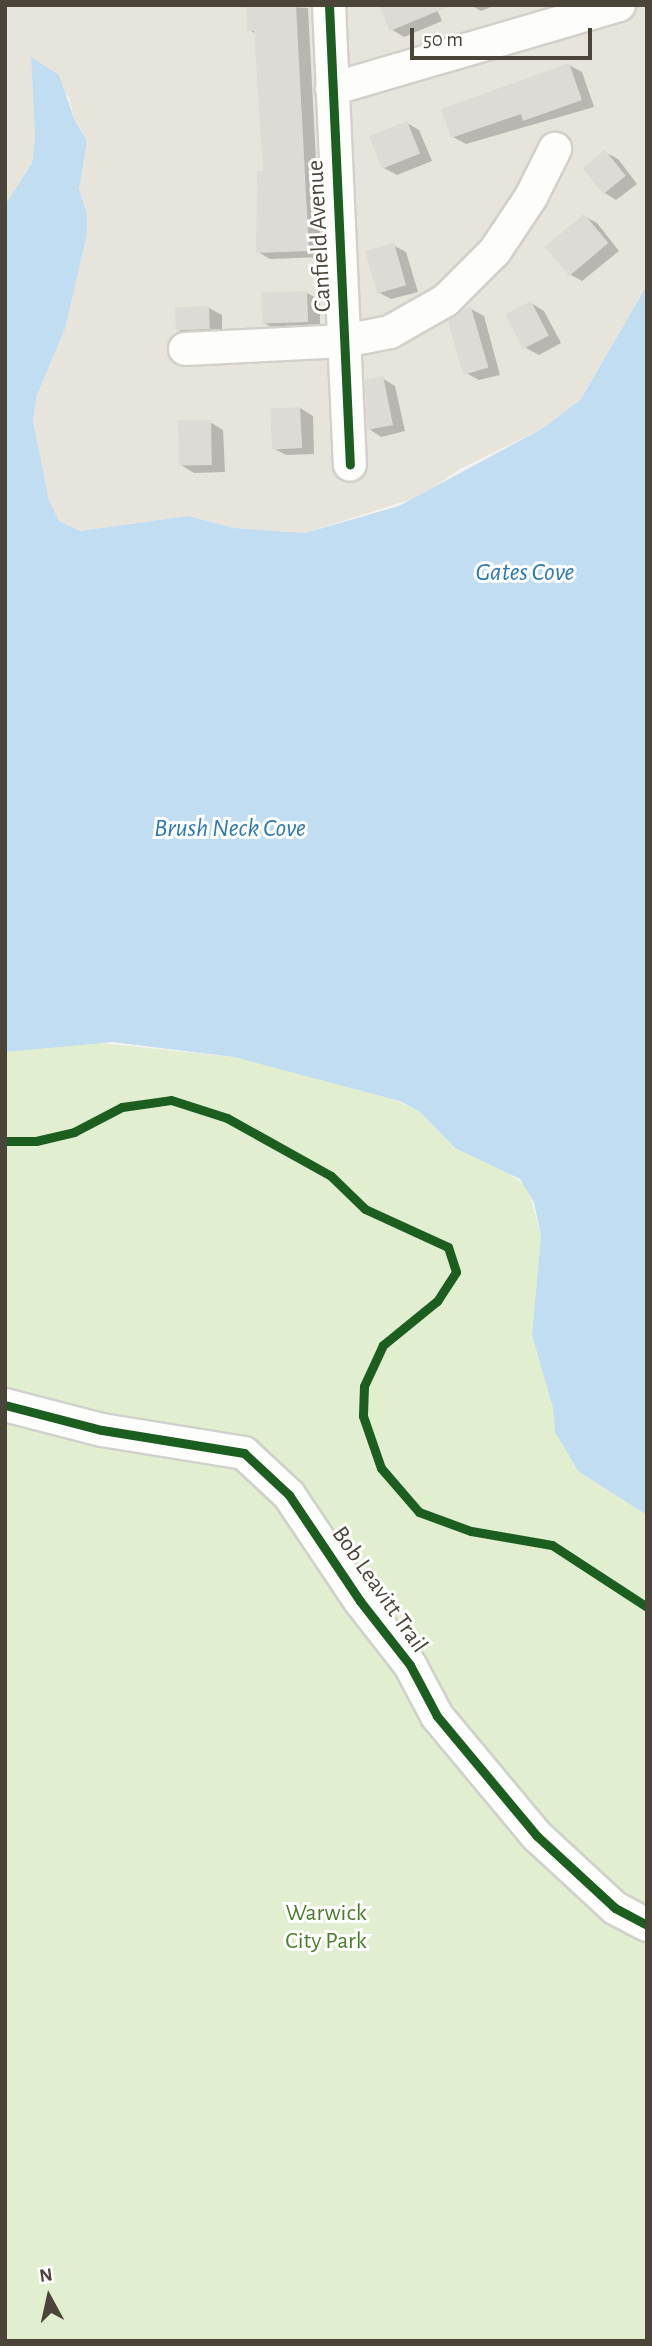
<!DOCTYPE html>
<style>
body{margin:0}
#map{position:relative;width:652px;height:2346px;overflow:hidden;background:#f4f2ee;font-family:"Alegreya Sans",sans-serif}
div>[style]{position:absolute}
.residential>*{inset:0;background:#e7e4dc}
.green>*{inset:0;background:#e1eecf}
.water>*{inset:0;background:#c0ddf1}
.shadow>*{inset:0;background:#0003}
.building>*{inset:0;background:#dedbd6;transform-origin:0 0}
.roads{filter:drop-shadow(2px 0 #d2d0cb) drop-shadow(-2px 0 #d2d0cb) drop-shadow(0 2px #d2d0cb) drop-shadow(0 -2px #d2d0cb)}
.minor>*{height:32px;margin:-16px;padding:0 16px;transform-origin:16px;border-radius:16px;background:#fdfdfc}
.cycleway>*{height:9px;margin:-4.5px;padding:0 4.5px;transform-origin:4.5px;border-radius:4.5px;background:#1b5e20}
span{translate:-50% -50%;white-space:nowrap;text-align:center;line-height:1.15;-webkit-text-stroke:6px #fff;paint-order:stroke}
.street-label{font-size:24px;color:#4b4439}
.park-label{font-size:24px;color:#4a7f2a}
.water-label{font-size:26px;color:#2e7ab2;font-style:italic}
.frame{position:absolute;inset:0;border:7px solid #4b4439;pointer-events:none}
.north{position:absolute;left:14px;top:2262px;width:70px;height:70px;-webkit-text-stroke:5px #fff;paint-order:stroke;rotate:352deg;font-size:19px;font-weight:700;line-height:28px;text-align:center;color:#4b4439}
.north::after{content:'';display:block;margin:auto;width:24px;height:32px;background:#4b4439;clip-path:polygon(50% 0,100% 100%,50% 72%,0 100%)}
.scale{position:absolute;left:410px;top:28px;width:182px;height:32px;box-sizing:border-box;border:4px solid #4b4439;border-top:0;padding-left:9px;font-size:21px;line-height:24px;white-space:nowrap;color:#4b4439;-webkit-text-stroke:5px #fff;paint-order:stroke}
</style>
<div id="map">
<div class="residential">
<i style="clip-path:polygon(5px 5px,647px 5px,647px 285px,581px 399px,545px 427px,460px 469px,421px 496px,305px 533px,234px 528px,188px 516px,80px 531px,59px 521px,49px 500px,33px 421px,37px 395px,65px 329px,87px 235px,87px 212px,79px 189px,87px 141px,75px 121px,69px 97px,31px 58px,35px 137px,32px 163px,5px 205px)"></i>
</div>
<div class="green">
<i style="clip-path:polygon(90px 1042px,234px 1057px,379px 1093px,418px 1111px,455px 1148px,501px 1168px,528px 1188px,541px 1236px,532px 1335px,553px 1408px,555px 1432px,578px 1471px,647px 1515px,647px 2341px,5px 2341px,5px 1052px)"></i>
</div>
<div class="water">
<i style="clip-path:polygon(31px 57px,59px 75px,75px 121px,87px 141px,79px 189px,87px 213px,87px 235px,65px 329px,37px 395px,33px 421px,49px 500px,59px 521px,80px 531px,188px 516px,234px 528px,305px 533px,399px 506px,545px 427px,581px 399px,647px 285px,647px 1515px,578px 1471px,555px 1432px,553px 1408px,532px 1335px,541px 1236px,534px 1202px,520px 1179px,455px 1148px,420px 1112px,400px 1101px,234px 1057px,112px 1042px,5px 1052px,5px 205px,32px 163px,35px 137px)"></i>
</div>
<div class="shadow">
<i style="clip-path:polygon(248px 5px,308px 8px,321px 257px,270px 259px,258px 252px,264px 173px,256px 34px,249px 30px)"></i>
<i style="clip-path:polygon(435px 5px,442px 21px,404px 37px,391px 29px)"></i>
<i style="clip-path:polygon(471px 5px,496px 5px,481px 11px)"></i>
<i style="clip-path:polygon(569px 65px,582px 72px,594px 107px,466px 144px,453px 137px)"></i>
<i style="clip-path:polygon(407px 123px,419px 130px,432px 161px,397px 175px,384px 168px)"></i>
<i style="clip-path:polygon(605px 152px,618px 159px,637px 184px,616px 200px,603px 192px)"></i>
<i style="clip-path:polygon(584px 216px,597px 223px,619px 251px,582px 281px,569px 274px)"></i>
<i style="clip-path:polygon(393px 245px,406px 252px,418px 292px,391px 299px,378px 292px)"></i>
<i style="clip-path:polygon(307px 293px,320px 300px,320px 328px,277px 330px,264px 323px)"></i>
<i style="clip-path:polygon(531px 303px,544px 311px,561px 343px,539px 355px,526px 348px)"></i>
<i style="clip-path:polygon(209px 308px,222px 315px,222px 336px,191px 340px,178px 332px)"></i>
<i style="clip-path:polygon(471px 309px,484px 316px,500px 375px,479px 380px,466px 373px)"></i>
<i style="clip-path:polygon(382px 378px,395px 386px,405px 431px,381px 437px,369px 429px)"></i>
<i style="clip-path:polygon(300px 408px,313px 416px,314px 454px,286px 455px,273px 448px)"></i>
<i style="clip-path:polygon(210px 422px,223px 430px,225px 472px,194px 473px,181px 465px)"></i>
</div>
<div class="building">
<i style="clip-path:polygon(246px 5px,296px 5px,309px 251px,256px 253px,257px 171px,263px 171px,254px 31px,247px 31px)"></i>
<i style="clip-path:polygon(379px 5px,450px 5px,450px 6px,390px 31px)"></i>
<i style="clip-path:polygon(569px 63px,582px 100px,523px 121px,521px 114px,451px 138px,441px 109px)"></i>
<i style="left:407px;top:121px;width:35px;height:41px;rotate:68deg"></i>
<i style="left:605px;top:150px;width:33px;height:29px;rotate:51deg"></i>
<i style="left:584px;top:214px;width:38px;height:51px;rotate:50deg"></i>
<i style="left:394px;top:243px;width:44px;height:30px;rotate:74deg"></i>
<i style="left:307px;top:291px;width:31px;height:46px;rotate:88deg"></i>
<i style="left:531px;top:301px;width:39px;height:29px;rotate:63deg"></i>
<i style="left:209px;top:306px;width:23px;height:34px;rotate:88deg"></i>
<i style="left:471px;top:307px;width:63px;height:26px;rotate:74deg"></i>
<i style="clip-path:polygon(383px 376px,393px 425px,367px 430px,365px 380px)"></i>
<i style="left:300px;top:407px;width:41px;height:30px;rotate:87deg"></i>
<i style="left:211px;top:420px;width:45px;height:33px;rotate:89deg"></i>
</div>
<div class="roads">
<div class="minor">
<i style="left:329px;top:5px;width:460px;rotate:87.4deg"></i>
<i style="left:332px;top:89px;width:299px;rotate:-16.3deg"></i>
<i style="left:185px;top:349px;width:160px;rotate:-2.9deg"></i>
<i style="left:345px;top:341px;width:46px;rotate:-11.3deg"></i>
<i style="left:390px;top:332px;width:64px;rotate:-29.7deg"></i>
<i style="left:446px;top:300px;width:69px;rotate:-45deg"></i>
<i style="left:495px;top:251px;width:65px;rotate:-56.3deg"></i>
<i style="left:531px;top:197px;width:54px;rotate:-63.4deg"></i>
<i style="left:5px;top:1405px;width:100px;rotate:14.5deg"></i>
<i style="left:102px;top:1430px;width:144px;rotate:9.2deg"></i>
<i style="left:244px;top:1453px;width:62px;rotate:43deg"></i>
<i style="left:289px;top:1495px;width:128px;rotate:56.2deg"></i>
<i style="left:360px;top:1601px;width:81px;rotate:52deg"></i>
<i style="left:410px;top:1665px;width:58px;rotate:62.1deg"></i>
<i style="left:437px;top:1716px;width:156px;rotate:50.2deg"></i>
<i style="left:537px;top:1836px;width:106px;rotate:42.7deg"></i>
<i style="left:615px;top:1908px;width:36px;rotate:28deg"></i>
</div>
</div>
<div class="cycleway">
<i style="left:329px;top:5px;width:460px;rotate:87.4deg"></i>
<i style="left:5px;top:1141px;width:31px"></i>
<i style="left:36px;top:1141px;width:39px;rotate:-13deg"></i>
<i style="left:74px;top:1132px;width:54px;rotate:-27.5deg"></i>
<i style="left:122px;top:1107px;width:49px;rotate:-8.1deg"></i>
<i style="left:171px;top:1100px;width:59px;rotate:17.8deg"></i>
<i style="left:227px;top:1118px;width:119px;rotate:29.1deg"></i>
<i style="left:331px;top:1176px;width:47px;rotate:44.1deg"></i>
<i style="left:365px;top:1209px;width:91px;rotate:24.6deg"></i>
<i style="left:448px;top:1247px;width:26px;rotate:72deg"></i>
<i style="left:456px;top:1272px;width:35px;rotate:123deg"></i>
<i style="left:437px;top:1301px;width:70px;rotate:140.8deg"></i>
<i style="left:383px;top:1345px;width:45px;rotate:114.9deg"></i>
<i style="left:364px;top:1386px;width:30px;rotate:92deg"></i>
<i style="left:363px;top:1416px;width:55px;rotate:70.9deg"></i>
<i style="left:381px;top:1468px;width:58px;rotate:49.2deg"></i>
<i style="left:419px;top:1512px;width:55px;rotate:20.1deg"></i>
<i style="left:471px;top:1531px;width:82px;rotate:9.8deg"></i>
<i style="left:552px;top:1545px;width:113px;rotate:33.1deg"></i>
<i style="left:5px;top:1405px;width:100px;rotate:14.5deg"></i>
<i style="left:102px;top:1430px;width:144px;rotate:9.2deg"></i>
<i style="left:244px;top:1453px;width:62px;rotate:43deg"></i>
<i style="left:289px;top:1495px;width:128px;rotate:56.2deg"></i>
<i style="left:360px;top:1601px;width:81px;rotate:52deg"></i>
<i style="left:410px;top:1665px;width:58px;rotate:62.1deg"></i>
<i style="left:437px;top:1716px;width:156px;rotate:50.2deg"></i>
<i style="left:537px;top:1836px;width:106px;rotate:42.7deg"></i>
<i style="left:615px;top:1908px;width:36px;rotate:28deg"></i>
</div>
<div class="street-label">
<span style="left:320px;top:236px;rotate:-93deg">Canfield Avenue</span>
<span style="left:379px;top:1590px;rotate:55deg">Bob Leavitt Trail</span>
</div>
<div class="park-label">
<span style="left:326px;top:1928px">Warwick<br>City Park</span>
</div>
<div class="water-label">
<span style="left:525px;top:573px">Gates Cove</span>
<span style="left:230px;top:829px">Brush Neck Cove</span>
</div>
<div class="frame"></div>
<div class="north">N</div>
<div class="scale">50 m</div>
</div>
